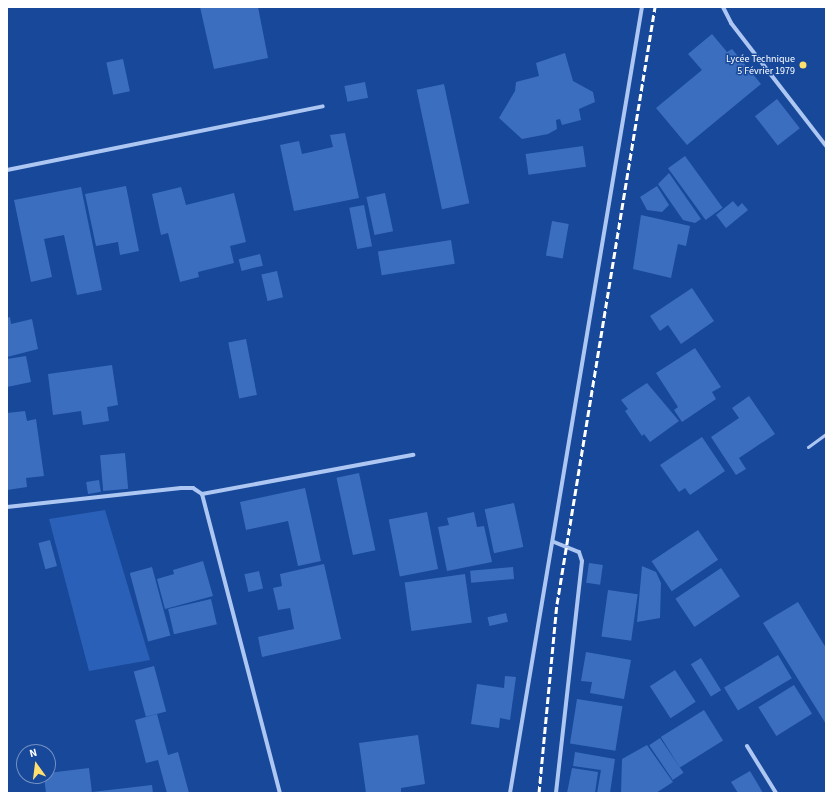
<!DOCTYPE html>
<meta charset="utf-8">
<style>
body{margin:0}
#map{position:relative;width:833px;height:800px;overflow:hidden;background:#17489a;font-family:"Source Sans 3",sans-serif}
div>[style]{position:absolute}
.green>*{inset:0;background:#2b60b8}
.building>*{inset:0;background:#3c6ec0;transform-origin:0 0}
.lane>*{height:3px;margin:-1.5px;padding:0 1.5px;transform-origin:1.5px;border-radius:1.5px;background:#adc7f2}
.street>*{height:4px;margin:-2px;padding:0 2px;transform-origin:2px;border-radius:2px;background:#adc7f2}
.rail>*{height:3px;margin-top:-1.5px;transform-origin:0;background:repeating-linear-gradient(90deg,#fff 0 7px,transparent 0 10px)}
.dots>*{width:11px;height:11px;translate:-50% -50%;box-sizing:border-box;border:2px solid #17489a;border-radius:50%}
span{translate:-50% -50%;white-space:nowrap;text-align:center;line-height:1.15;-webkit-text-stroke:3px #17489a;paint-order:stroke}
.poi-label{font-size:10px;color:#fff}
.right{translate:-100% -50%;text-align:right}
.frame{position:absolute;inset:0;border:8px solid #fff;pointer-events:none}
.north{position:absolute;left:16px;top:744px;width:40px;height:40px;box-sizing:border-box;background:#17489a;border:1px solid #7491c2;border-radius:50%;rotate:346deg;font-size:11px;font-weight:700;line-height:16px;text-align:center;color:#fff}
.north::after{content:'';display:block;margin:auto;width:14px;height:18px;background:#ffdf6e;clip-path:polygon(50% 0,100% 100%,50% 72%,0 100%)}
</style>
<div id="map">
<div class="green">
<i style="clip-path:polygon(105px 510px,150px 660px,89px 671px,49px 519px)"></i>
</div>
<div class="building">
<i style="clip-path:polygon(200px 7px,258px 7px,268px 58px,214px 69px)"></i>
<i style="clip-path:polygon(712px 34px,727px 52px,732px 49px,761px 84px,687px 145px,656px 108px,702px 70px,688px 54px)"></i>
<i style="clip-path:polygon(565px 53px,573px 81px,593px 92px,595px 102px,579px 109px,581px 120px,562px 125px,560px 119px,556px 120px,557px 129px,548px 134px,522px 139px,499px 118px,515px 91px,516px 82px,539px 76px,536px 63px)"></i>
<i style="left:123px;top:59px;width:33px;height:17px;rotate:78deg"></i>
<i style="left:365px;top:82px;width:16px;height:21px;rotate:79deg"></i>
<i style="left:444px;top:84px;width:122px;height:28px;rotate:78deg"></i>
<i style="left:777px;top:99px;width:37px;height:28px;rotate:52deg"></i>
<i style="clip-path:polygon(345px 133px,359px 198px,294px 211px,280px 145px,299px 141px,302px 154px,333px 147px,330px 135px)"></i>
<i style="left:583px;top:146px;width:21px;height:58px;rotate:82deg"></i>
<i style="left:685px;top:156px;width:64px;height:21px;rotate:54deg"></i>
<i style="clip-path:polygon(669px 173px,701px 219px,695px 223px,683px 220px,658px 184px)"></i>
<i style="clip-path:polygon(126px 186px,139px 251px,120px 255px,118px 242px,96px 246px,85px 194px)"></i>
<i style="clip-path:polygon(657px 186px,669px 205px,662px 212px,647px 210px,640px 197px)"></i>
<i style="clip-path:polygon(81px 187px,102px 290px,77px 295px,64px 235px,44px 239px,52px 277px,31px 282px,14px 200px)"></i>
<i style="clip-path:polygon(181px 187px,186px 205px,234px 193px,246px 242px,230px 246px,234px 263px,198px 272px,199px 277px,180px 282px,168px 233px,161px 235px,152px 194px)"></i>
<i style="left:385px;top:193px;width:39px;height:19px;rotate:78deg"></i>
<i style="clip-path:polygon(733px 201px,738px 207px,742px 203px,748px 210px,726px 228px,716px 215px)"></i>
<i style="left:364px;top:205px;width:42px;height:15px;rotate:79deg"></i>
<i style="clip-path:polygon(641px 215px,690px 226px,686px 246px,678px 244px,671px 278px,633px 269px)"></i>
<i style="left:552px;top:221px;width:17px;height:35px;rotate:10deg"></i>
<i style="left:451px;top:240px;width:24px;height:74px;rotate:81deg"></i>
<i style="left:260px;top:254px;width:12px;height:22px;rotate:76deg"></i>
<i style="left:277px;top:271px;width:27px;height:16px;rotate:77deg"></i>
<i style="clip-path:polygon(692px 288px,714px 321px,681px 344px,668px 325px,660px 331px,650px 316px)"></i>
<i style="clip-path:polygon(10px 317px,11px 324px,32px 319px,38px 349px,7px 357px,7px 318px)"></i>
<i style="left:246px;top:339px;width:57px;height:18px;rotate:79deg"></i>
<i style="clip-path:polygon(695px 348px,721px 387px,712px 392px,716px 399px,682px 422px,674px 410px,678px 407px,656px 373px)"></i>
<i style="clip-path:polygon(26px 356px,31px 382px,7px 387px,7px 359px)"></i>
<i style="clip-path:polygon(112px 365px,118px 405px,107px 407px,109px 421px,83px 425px,81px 411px,53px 415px,48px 374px)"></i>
<i style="clip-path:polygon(647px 383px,679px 421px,650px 442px,644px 434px,642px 436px,625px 411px,628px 409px,621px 400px)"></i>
<i style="clip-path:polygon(749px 396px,775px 434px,739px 458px,746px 469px,736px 475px,711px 437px,739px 418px,732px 408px)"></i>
<i style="clip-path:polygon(25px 411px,27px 421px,36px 419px,44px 476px,26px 478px,27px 487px,7px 490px,7px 413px)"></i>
<i style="clip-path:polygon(702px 437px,725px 471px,690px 495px,685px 488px,679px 492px,660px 465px)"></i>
<i style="left:125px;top:453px;width:36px;height:25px;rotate:85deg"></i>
<i style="left:359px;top:473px;width:79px;height:23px;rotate:78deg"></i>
<i style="left:99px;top:480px;width:12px;height:13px;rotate:81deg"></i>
<i style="clip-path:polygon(305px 488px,321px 561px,298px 566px,288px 521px,246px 530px,240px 502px)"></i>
<i style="left:514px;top:503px;width:45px;height:30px;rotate:78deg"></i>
<i style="left:427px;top:512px;width:58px;height:39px;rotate:79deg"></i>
<i style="clip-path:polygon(474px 512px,477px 527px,484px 526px,492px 562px,447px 571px,438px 527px,449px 525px,447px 518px)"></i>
<i style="left:698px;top:530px;width:36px;height:56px;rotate:56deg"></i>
<i style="left:50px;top:540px;width:27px;height:12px;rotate:75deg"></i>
<i style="clip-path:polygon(203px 561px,213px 596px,165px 609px,157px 579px,174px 574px,173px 570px)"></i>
<i style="left:589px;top:563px;width:14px;height:20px;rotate:8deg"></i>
<i style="clip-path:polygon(324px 564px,341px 639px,262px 657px,258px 637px,294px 629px,290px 608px,278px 610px,273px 588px,282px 586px,280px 574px)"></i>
<i style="clip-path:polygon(642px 566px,656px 572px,661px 583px,660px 618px,637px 622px)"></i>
<i style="left:152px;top:567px;width:71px;height:23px;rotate:75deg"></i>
<i style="left:513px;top:567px;width:12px;height:43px;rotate:85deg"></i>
<i style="left:721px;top:568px;width:34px;height:55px;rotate:56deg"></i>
<i style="left:259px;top:571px;width:18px;height:15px;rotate:77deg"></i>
<i style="left:465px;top:574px;width:49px;height:61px;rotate:82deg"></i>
<i style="left:608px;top:590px;width:30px;height:47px;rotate:8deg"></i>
<i style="left:211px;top:599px;width:26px;height:44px;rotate:77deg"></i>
<i style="clip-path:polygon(798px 602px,826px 648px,826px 724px,763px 623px)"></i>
<i style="left:506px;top:613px;width:9px;height:19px;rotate:77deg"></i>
<i style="clip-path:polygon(586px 652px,631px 660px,624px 699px,590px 693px,592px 682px,581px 681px)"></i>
<i style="left:778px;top:655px;width:27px;height:63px;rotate:59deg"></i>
<i style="left:701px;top:658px;width:38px;height:12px;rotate:58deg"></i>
<i style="left:154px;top:666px;width:47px;height:21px;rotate:75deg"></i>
<i style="left:675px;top:670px;width:38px;height:30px;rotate:57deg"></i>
<i style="clip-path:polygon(505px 676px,516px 677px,510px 720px,500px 718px,499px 728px,471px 724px,477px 684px,504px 688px)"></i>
<i style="left:794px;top:685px;width:34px;height:42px;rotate:58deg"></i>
<i style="left:577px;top:699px;width:46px;height:45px;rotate:9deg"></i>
<i style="left:704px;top:710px;width:36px;height:51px;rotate:58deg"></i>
<i style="clip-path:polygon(157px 714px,168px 755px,178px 752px,189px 793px,167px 793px,158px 760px,146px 763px,135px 720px)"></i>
<i style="clip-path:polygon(418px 735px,425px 784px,401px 788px,401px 793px,366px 793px,359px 743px)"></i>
<i style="left:660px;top:738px;width:42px;height:13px;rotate:56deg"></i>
<i style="clip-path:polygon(647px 745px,673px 782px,656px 793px,621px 793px,622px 759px)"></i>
<i style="clip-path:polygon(575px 752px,615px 759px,610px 793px,597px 793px,601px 770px,573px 766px)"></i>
<i style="clip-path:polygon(89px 768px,92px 793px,46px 793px,44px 776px,48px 776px,48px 773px)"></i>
<i style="clip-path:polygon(572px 768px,598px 772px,595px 793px,567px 793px)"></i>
<i style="clip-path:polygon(750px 771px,763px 793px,738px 793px,731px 782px)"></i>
<i style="clip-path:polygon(152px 785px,153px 793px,92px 793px,92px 792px)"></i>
</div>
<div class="lane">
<i style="left:808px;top:447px;width:22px;rotate:-36deg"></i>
</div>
<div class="street">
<i style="left:723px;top:7px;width:18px;rotate:63deg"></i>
<i style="left:731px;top:23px;width:155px;rotate:52.3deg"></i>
<i style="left:7px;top:170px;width:322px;rotate:-11.4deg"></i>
<i style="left:202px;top:494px;width:215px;rotate:-10.5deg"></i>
<i style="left:7px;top:507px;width:175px;rotate:-6.2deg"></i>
<i style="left:181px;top:488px;width:12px"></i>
<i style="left:193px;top:488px;width:11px;rotate:34deg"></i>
<i style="left:202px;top:494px;width:309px;rotate:75.4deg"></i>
<i style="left:554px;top:542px;width:27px;rotate:22deg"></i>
<i style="left:579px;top:552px;width:9px;rotate:72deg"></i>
<i style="left:582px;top:561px;width:233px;rotate:96.4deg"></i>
<i style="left:747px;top:746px;width:55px;rotate:58.3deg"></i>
<i style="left:510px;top:793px;width:797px;rotate:-80.47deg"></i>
</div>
<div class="rail">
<i style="left:539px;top:793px;width:190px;rotate:-84.6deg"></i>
<i style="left:557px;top:604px;width:605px;rotate:-80.68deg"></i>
</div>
<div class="dots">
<i style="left:803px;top:65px;background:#ffdf6e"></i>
</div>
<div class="poi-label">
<span class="right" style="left:795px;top:65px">Lycée Technique<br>5 Février 1979</span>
</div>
<div class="frame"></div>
<div class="north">N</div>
</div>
